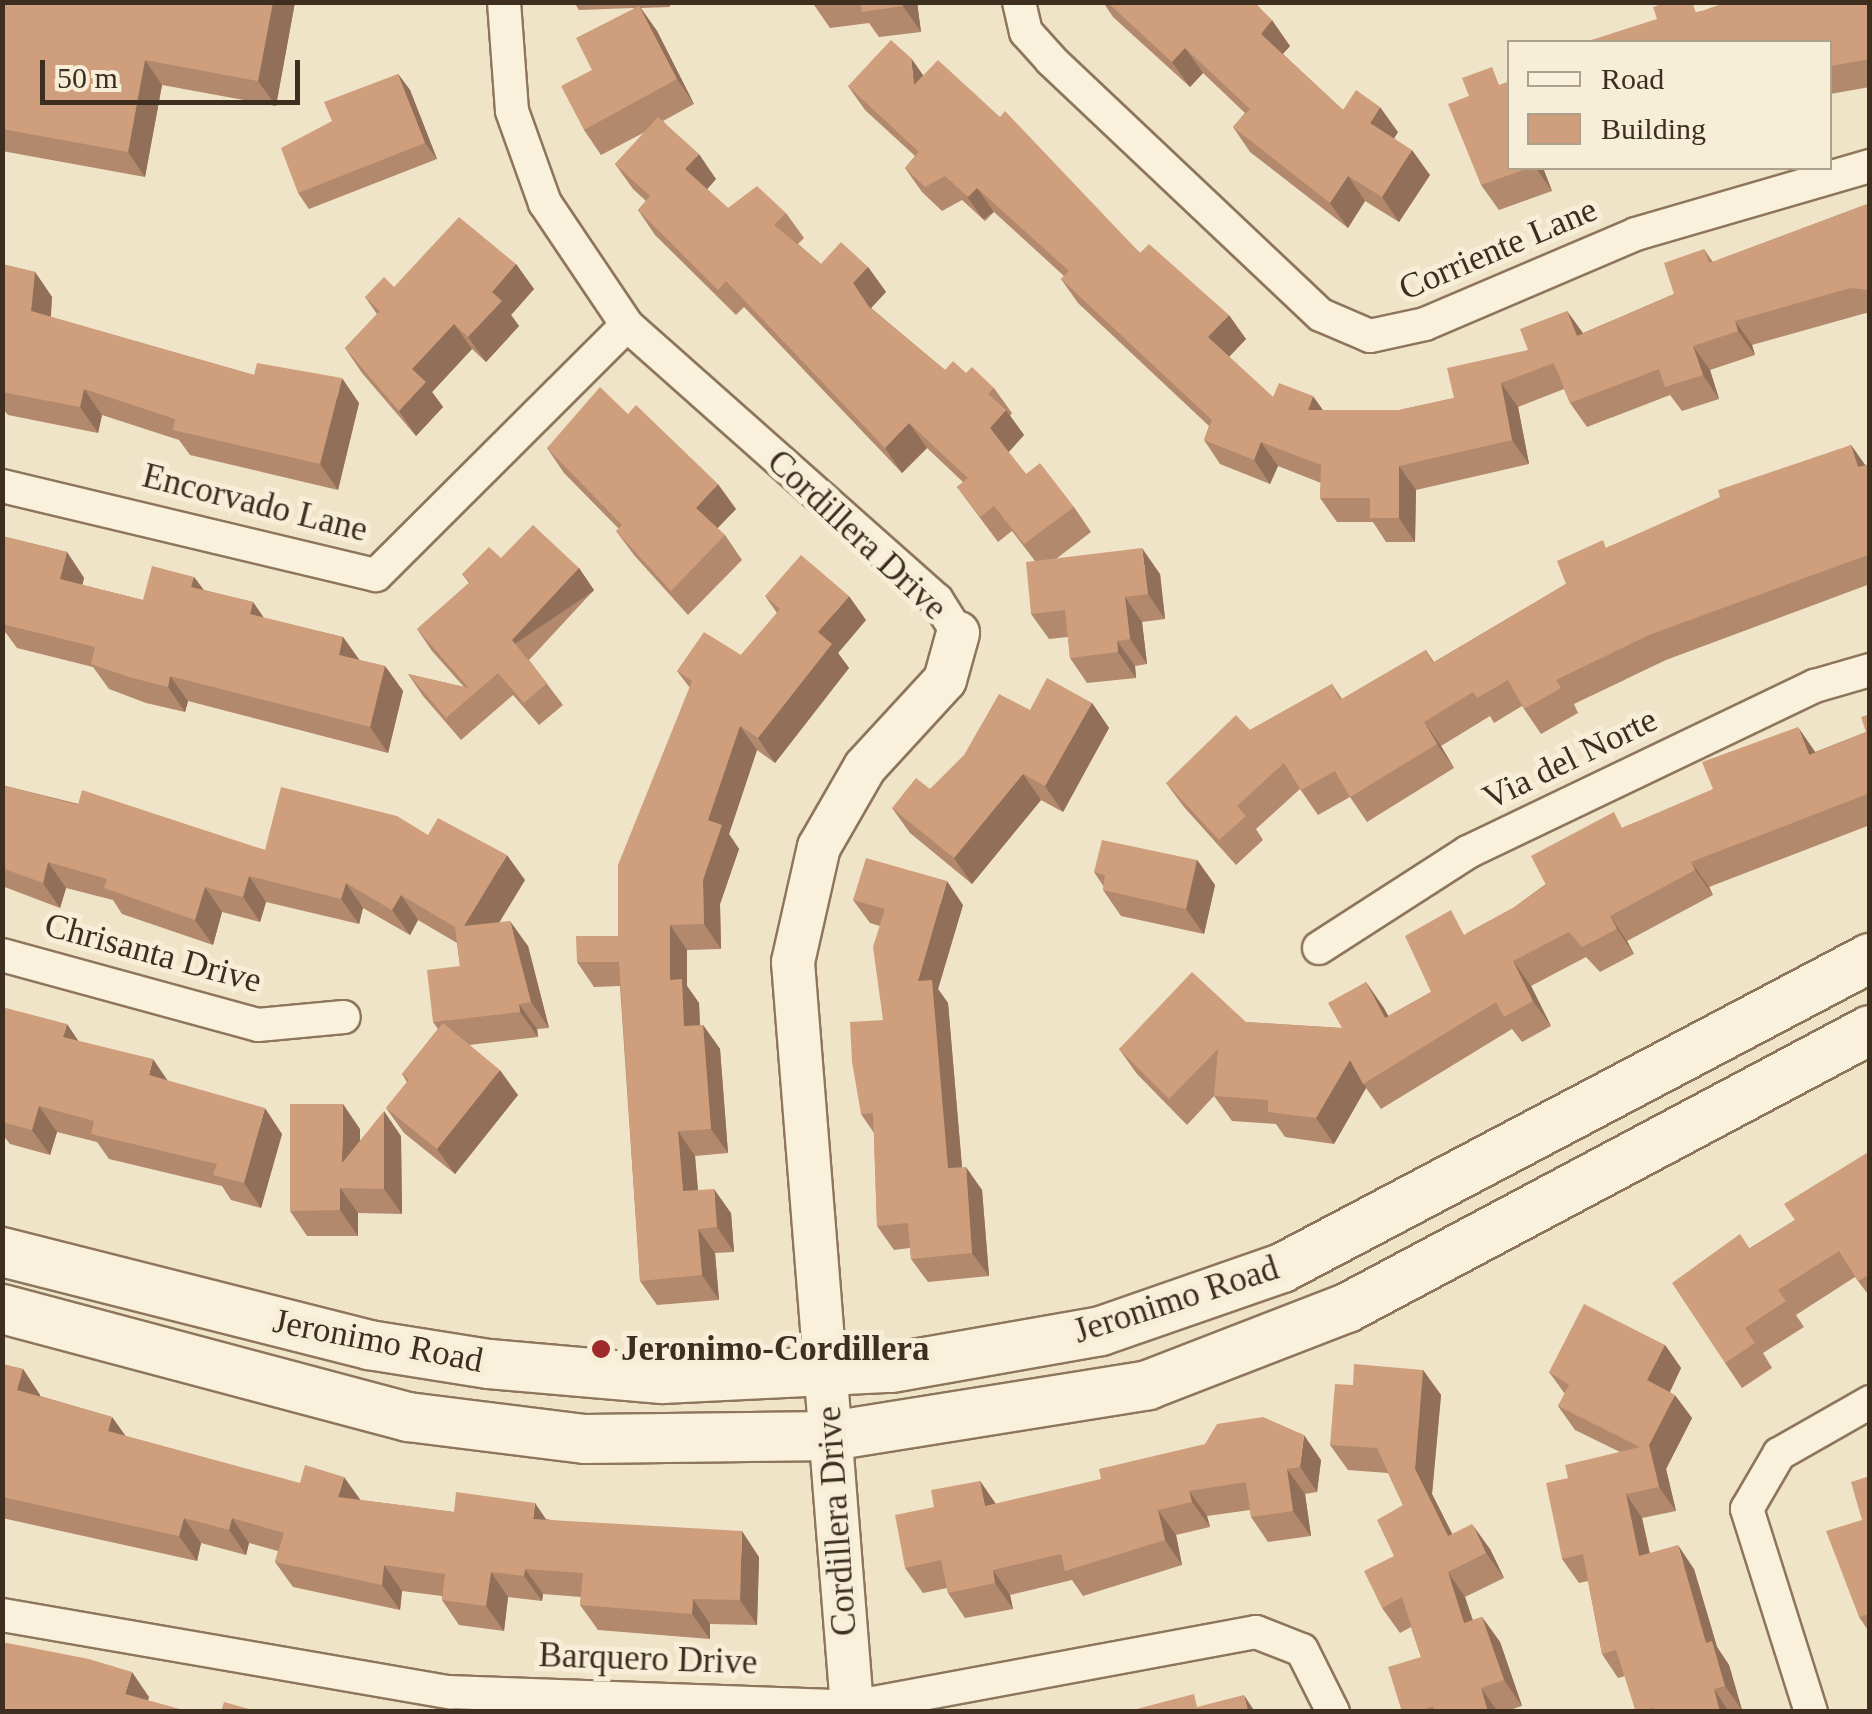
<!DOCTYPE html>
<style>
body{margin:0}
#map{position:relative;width:1872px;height:1714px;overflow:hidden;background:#f0e4c8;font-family:"Times New Roman",serif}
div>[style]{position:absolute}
.roads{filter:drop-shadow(2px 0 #8d765c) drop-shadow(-2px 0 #8d765c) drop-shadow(0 2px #8d765c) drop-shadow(0 -2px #8d765c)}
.minor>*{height:32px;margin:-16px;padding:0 16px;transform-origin:16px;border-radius:16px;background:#faf1dc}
.tertiary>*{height:42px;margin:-21px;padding:0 21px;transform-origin:21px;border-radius:21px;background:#faf1dc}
.secondary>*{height:48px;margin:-24px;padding:0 24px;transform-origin:24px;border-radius:24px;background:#faf1dc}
.wall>*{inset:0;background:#b2896c}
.shaded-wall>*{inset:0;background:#916f58;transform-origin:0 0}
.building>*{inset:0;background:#cf9f7d}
.dots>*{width:28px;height:28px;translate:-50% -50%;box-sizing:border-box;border:5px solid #f7eed8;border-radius:50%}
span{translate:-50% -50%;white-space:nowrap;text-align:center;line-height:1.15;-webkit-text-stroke:10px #f7eed8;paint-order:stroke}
.street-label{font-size:35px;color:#3d2e20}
.poi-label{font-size:35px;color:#3d2e20;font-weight:700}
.left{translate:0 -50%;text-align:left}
.frame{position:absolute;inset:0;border:5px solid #3d2e20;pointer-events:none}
.legend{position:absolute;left:1507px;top:40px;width:325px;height:130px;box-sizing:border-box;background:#f7eed8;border:2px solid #ada18e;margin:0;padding:12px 18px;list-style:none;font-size:30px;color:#3d2e20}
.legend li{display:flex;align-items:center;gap:20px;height:50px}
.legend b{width:50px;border:2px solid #ada18e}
.scale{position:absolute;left:40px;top:60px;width:260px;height:45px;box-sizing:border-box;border:5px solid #3d2e20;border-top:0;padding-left:12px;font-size:30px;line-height:35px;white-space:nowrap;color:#3d2e20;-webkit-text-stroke:8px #f7eed8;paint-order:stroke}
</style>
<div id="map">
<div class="roads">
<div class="minor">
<i style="left:504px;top:2px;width:109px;rotate:85.8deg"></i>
<i style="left:512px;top:111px;width:98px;rotate:70.3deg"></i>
<i style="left:545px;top:203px;width:147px;rotate:56.1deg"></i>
<i style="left:627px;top:325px;width:414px;rotate:41.6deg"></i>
<i style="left:937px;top:600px;width:39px;rotate:58deg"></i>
<i style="left:1019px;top:2px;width:31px;rotate:77deg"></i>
<i style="left:1026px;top:32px;width:38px;rotate:48deg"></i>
<i style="left:1051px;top:60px;width:371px;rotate:43.4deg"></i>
<i style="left:1321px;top:315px;width:53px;rotate:23.2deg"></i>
<i style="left:1370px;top:336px;width:56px;rotate:-12.3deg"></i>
<i style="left:1425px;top:324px;width:229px;rotate:-23.1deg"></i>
<i style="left:1636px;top:234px;width:244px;rotate:-16.2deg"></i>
<i style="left:2px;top:486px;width:384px;rotate:13.4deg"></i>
<i style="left:376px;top:575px;width:354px;rotate:-44.9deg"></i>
<i style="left:1319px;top:948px;width:177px;rotate:-32.8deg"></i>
<i style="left:1468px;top:852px;width:385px;rotate:-25.6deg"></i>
<i style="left:1815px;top:686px;width:57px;rotate:-16.2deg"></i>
<i style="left:2px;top:955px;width:265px;rotate:15.3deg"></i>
<i style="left:258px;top:1025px;width:86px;rotate:-5.3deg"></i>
<i style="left:2px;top:1615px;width:455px;rotate:9.8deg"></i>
<i style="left:450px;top:1692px;width:402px;rotate:2.1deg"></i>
<i style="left:852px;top:1707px;width:411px;rotate:-10.5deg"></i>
<i style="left:1256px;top:1632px;width:49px;rotate:21.4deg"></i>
<i style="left:1302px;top:1650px;width:69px;rotate:63.4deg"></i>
<i style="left:1811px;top:1712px;width:213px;rotate:-107.5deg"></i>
<i style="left:1747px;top:1509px;width:64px;rotate:-59.8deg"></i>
<i style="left:1779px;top:1454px;width:105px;rotate:-29.7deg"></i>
</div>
<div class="tertiary">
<i style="left:852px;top:1707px;width:747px;rotate:-94.53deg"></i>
<i style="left:793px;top:962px;width:118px;rotate:-77.3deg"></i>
<i style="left:819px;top:847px;width:92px;rotate:-60.1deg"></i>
<i style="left:865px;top:767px;width:118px;rotate:-47.4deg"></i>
<i style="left:945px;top:680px;width:49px;rotate:-74.5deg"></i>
</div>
<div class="secondary">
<i style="left:2px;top:1252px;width:379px;rotate:14.2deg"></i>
<i style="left:369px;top:1345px;width:121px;rotate:9deg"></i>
<i style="left:489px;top:1364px;width:174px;rotate:5deg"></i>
<i style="left:662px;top:1379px;width:229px;rotate:-2.8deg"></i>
<i style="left:891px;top:1368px;width:213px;rotate:-10deg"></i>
<i style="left:1101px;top:1331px;width:192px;rotate:-19.2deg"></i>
<i style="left:1282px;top:1268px;width:665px;rotate:-27.8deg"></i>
<i style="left:2px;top:1309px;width:420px;rotate:14.9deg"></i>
<i style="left:408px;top:1417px;width:178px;rotate:7.1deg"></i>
<i style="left:585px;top:1439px;width:246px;rotate:-0.7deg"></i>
<i style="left:831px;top:1436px;width:321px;rotate:-9.1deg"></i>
<i style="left:1148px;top:1385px;width:213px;rotate:-21.2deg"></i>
<i style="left:1347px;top:1308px;width:592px;rotate:-27.99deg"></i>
</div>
</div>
<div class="wall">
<i style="clip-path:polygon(2px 2px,295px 2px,276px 106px,162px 85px,145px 177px,2px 151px)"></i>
<i style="clip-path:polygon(574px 2px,670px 2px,670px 7px,641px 8px,657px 31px,694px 104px,663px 121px,716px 179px,707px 189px,728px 208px,786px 213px,804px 238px,798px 244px,821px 264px,868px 267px,886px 292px,871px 308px,945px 370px,966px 373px,994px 388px,1012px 413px,1010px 416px,1024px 435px,1008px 452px,1026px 474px,1074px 507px,1091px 532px,1056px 559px,1160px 574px,1165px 619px,1142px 622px,1147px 664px,1135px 666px,1136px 678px,1087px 683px,1070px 658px,1068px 637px,1049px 639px,1031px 614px,1035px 561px,1012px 531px,998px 542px,957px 487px,963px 482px,927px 448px,902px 473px,744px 307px,736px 315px,655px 235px,638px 210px,646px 201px,633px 189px,615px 164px,645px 132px,601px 155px,584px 130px,592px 70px,634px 8px,579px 10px)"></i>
<i style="clip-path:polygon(812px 2px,917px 2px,921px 32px,879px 37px,869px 23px,830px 28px)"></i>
<i style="clip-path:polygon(1103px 2px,1254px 2px,1290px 46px,1283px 54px,1343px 110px,1398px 132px,1394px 138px,1430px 175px,1399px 222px,1365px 201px,1348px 228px,1250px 152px,1233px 127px,1245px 113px,1203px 73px,1190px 87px,1113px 17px)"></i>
<i style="clip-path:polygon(1870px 2px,1870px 87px,1830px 94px,1830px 42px,1585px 42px,1701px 11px)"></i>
<i style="clip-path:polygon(398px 74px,410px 90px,437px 159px,309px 209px,298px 193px,332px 121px)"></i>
<i style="clip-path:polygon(923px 76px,1246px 339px,1229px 357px,1273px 397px,1323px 410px,1399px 410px,1454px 398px,1528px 350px,1567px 311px,1583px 333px,1674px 294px,1704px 249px,1713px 262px,1870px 203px,1870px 312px,1752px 345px,1755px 355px,1710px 370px,1719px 399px,1682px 411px,1670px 395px,1587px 427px,1570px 403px,1564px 389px,1518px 407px,1529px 464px,1416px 490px,1415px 542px,1386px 542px,1373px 522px,1337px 522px,1320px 498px,1321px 483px,1278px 466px,1270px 484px,1220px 464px,1204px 440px,1209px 426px,1078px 303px,1061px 279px,1064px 276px,994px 212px,985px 221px,962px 200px,942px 211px,922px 192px,905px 168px,915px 156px,865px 110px,848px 86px)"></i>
<i style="clip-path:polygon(1469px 96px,1510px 168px,1543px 168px,1552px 191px,1499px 210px,1481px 185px)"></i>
<i style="clip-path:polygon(2px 264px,35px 272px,52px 297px,51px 317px,254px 375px,359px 403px,338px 490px,190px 455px,179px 440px,102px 415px,98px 433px,8px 415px,2px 408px)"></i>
<i style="clip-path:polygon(516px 264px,534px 289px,511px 315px,519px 326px,486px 362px,472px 349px,432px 392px,443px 407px,416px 436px,362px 373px,345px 348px,377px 314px,365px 297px,394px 287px)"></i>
<i style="clip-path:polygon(628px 414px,736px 509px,717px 528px,725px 535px,742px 560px,688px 615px,634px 555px,616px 531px,619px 529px,564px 473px,547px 448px)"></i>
<i style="clip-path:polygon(1851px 445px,1865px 465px,1870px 464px,1870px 584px,1666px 660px,1574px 704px,1578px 713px,1541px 734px,1522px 706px,1494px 723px,1490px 716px,1441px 746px,1454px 768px,1367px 822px,1350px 797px,1318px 815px,1300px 789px,1256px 829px,1263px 840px,1236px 865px,1184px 807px,1166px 783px,1250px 730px,1332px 684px,1342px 699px,1426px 650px,1434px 662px,1566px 584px,1608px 547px)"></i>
<i style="clip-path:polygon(2px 536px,67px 552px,84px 578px,82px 585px,143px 600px,194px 577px,204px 590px,253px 602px,264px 618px,343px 637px,359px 660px,385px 666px,403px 691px,388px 753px,188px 701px,185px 712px,146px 703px,109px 689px,93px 667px,17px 648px,6px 633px,2px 632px)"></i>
<i style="clip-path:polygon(501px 558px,579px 568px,594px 590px,529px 660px,563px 705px,539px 725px,513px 695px,461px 740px,423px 696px,408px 674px,464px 687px,432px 651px,417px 629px,469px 583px,462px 574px)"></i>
<i style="clip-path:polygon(765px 596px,866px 620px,838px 653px,849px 668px,775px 763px,757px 750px,729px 834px,739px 849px,720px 904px,721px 949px,687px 950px,687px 986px,699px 1003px,700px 1025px,703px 1025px,720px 1049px,728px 1153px,695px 1156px,698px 1190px,731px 1213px,734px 1252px,715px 1253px,719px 1300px,657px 1305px,640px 1281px,620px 986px,594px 987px,577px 962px,618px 936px,690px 688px,677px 671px,741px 655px,777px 613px)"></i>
<i style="clip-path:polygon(1092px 703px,1109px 728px,1063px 812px,1041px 800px,972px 884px,910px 833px,892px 808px,930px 789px,1030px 710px)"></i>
<i style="clip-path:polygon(1870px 714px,1870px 825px,1709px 887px,1713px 895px,1627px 941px,1634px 954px,1600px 972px,1586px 957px,1531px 986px,1551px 1026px,1522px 1042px,1512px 1029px,1381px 1109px,1366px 1088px,1334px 1144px,1285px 1137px,1276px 1124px,1232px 1121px,1214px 1096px,1187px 1125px,1137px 1074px,1119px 1049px,1246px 1022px,1342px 1028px,1366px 982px,1388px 1016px,1431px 992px,1467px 933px,1513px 908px,1624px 827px,1866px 732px)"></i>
<i style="clip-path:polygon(2px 785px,265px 850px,428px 835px,525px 880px,499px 922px,528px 946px,549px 1028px,537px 1029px,538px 1037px,469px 1045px,518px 1095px,455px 1174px,404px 1133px,386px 1108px,407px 1082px,402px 1074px,438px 1029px,433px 1022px,460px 966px,457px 943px,418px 920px,410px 935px,363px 908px,359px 924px,266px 902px,260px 922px,222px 912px,213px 945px,122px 914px,113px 900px,66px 888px,60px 908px,2px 886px)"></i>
<i style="clip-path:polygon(1197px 860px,1215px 885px,1204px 934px,1121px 916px,1103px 890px,1104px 887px,1094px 872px)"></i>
<i style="clip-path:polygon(853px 900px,963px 905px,938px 989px,948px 1003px,962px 1167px,982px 1190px,989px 1276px,928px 1282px,911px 1259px,910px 1248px,894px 1250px,877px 1226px,874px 1133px,861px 1114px,883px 1020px,880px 926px,870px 923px)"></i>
<i style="clip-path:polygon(2px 1007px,282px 1134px,261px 1208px,231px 1200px,222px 1186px,109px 1159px,97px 1142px,57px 1132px,50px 1155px,10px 1144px,2px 1134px)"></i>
<i style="clip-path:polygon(360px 1129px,360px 1140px,401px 1136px,402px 1214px,358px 1213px,358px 1236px,307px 1236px,290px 1211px)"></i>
<i style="clip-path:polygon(1870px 1151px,1870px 1297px,1855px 1277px,1796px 1315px,1804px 1327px,1763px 1353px,1772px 1368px,1742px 1388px,1725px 1363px,1750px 1248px,1795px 1220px)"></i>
<i style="clip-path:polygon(1665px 1345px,1681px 1368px,1670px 1392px,1692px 1418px,1666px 1469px,1676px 1511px,1642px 1518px,1650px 1553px,1694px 1569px,1717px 1647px,1729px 1665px,1742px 1710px,1737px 1712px,1636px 1712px,1625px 1676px,1618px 1678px,1602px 1654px,1588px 1581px,1579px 1583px,1562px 1559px,1568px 1478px,1620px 1452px,1575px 1430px,1558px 1406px,1565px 1394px,1549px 1372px)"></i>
<i style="clip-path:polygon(2px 1364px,23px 1369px,40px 1395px,40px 1396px,112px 1417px,125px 1436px,360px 1500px,454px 1512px,546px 1519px,759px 1557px,757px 1625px,710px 1624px,710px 1639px,598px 1630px,580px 1605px,581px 1597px,543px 1594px,542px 1601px,508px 1597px,504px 1631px,459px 1625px,442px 1600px,442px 1596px,402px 1591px,400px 1610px,293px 1587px,275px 1562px,278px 1551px,249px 1543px,246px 1555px,201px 1543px,197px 1561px,2px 1518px)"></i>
<i style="clip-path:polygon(1423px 1370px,1441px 1395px,1432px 1494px,1452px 1534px,1490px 1549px,1504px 1578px,1465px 1597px,1473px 1620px,1482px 1617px,1500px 1642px,1522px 1706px,1503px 1712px,1402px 1712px,1421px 1657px,1411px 1627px,1400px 1633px,1382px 1608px,1394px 1556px,1403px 1505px,1388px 1473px,1348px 1470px,1330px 1445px)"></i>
<i style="clip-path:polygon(1321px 1460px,1317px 1492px,1305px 1494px,1311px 1536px,1268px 1542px,1251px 1517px,1250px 1510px,1207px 1516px,1210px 1527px,1176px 1535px,1182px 1565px,1083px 1596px,1072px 1580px,1010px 1595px,1013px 1609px,965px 1618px,948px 1593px,947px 1588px,923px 1593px,905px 1568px,934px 1507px,980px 1481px,996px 1504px)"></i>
<i style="clip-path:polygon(1870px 1476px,1870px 1633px,1859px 1617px,1862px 1520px)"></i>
</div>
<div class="shaded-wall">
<i style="clip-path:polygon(273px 2px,295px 2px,276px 106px,258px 81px)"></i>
<i style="clip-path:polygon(903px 2px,917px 2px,921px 32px,903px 6px)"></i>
<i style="clip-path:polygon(639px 6px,657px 31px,694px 104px,677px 79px)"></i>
<i style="clip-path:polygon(1272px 20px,1290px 46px,1278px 59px,1261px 34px)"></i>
<i style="clip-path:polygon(1185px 48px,1203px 73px,1190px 87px,1172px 62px)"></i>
<i style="clip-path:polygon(911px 58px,928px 82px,914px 85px)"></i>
<i style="clip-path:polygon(145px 60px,162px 85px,145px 177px,128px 152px)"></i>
<i style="clip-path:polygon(398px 74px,410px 90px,437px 159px,425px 143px)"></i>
<i style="clip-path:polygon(1380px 107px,1398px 132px,1388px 148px,1370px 123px)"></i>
<i style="clip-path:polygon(1412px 150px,1430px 175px,1399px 222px,1382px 197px)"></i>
<i style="clip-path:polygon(699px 154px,716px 179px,703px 194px,685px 169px)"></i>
<i style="clip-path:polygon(1536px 168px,1543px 168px,1552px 191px)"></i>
<i style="clip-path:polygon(1348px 176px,1365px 201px,1348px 228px,1330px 203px)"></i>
<i style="left:977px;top:188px;width:29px;height:13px;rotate:55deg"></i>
<i style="clip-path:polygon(516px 264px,534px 289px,511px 315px,519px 326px,486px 362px,468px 337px,492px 292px)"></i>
<i style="clip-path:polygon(868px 267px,886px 292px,871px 308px,886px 332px,853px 283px)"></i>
<i style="clip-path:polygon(35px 272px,52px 297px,49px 336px,31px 311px)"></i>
<i style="clip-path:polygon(1567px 311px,1584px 335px,1577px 336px)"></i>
<i style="clip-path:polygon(1229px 315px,1246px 339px,1225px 361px,1208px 337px)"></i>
<i style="clip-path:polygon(1735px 321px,1752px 345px,1755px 355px,1738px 331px)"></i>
<i style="clip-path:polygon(454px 324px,472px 349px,432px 392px,443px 407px,416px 436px,399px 411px,412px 369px)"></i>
<i style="clip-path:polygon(1693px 346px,1710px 370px,1719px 399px,1703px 375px)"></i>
<i style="clip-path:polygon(342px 378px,359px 403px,338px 490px,320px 464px)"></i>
<i style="clip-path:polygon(1501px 383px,1518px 407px,1529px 464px,1512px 440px)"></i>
<i style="clip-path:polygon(84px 389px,102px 415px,98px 433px,80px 407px)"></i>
<i style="clip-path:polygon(1313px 396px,1330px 420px,1308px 410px)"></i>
<i style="clip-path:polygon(1006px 410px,1024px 435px,1008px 453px,990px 428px)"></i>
<i style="clip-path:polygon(909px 423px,927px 448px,902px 473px,885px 448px)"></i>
<i style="clip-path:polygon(1261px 442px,1278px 466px,1270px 484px,1254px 460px)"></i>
<i style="clip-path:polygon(1851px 445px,1868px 469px,1858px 467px)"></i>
<i style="clip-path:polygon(1399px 466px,1416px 490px,1415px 542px,1399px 518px)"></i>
<i style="clip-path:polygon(718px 484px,736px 509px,713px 533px,696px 508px)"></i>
<i style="clip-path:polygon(1142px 548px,1160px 574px,1165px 619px,1148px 594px)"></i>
<i style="clip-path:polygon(67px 552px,84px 578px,78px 604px,60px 579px)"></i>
<i style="left:579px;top:568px;width:27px;height:98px;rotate:56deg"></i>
<i style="clip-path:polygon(194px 577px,212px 602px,191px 587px)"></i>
<i style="clip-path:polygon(849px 596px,866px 620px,838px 653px,849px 668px,775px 763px,758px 738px,818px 632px)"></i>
<i style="clip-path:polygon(1125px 597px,1142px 622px,1147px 664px,1130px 639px)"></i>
<i style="clip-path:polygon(253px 602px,270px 627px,250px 614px)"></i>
<i style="clip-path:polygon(343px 637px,361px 662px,339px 655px)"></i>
<i style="clip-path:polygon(1117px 641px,1135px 666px,1136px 678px,1118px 652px)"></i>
<i style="clip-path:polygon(385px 666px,403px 691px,388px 753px,370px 727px)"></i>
<i style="clip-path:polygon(170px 676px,188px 701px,185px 712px,168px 687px)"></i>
<i style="clip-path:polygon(1092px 703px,1109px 728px,1063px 812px,1045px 786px)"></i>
<i style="clip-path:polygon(1424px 722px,1441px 746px,1454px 768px,1437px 744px)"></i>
<i style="clip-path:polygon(740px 726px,757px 750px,729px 834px,739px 849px,720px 904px,721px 949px,704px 924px,703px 880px,708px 820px)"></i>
<i style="clip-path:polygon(1798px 727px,1816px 753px,1809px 755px)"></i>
<i style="clip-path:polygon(1023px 774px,1041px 800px,972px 884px,954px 858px)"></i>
<i style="clip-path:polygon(507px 855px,525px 880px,482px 951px,464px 926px)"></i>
<i style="clip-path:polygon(1197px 860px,1215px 885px,1204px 934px,1186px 909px)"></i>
<i style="clip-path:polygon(48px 862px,66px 888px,60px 908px,43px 883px)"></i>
<i style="clip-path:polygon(1691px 862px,1709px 887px,1713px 895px,1695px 870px)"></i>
<i style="clip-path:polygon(249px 876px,266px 902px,260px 922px,243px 897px)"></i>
<i style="clip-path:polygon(947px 881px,963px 905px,938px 989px,948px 1003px,964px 1191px,948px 1168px,918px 981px)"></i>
<i style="clip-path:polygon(346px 883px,363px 908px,359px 924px,341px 899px)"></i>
<i style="clip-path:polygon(205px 887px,222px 912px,213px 945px,195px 920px)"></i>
<i style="clip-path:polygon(401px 895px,418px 920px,410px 935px,392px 910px)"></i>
<i style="clip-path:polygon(1610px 916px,1627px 941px,1634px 954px,1617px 929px)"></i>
<i style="clip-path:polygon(510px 921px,528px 946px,549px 1028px,531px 1002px)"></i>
<i style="clip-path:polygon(670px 925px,687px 950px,687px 986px,699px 1003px,701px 1050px,684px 1026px,670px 980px)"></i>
<i style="clip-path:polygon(1513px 961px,1531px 986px,1551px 1026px,1533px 1001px)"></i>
<i style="clip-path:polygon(1366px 982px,1384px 1008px,1403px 1043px,1385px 1018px)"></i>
<i style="clip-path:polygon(519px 1004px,537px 1029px,538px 1037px,520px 1012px)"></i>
<i style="clip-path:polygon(67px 1024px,84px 1049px,63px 1037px)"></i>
<i style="clip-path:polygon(703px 1025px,720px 1049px,728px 1153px,711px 1129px)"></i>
<i style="clip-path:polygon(153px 1059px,170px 1084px,149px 1075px)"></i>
<i style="clip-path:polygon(1350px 1060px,1366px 1088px,1334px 1144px,1316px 1118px)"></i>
<i style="clip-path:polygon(500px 1070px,518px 1095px,455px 1174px,437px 1149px)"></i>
<i style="clip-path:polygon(343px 1104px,360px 1129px,360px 1188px,342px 1163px)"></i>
<i style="clip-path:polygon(39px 1106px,57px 1132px,50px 1155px,32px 1130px)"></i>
<i style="clip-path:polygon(265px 1108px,282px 1134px,261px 1208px,244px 1183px)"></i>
<i style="clip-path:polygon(384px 1111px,401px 1136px,402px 1214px,384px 1189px)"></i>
<i style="clip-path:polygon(678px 1131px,695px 1156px,700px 1216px,683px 1191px)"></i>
<i style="clip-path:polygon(966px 1167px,982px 1190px,989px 1276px,972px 1253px)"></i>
<i style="clip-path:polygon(340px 1188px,358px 1213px,358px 1236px,340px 1210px)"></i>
<i style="clip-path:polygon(714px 1189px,731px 1213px,734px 1252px,717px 1227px)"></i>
<i style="clip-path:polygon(698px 1229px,715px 1253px,719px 1300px,702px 1275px)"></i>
<i style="clip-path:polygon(1665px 1345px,1681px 1368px,1664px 1404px,1647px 1380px)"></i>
<i style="clip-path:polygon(23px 1369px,40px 1395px,34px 1415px,17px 1390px)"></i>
<i style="clip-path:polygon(1423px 1370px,1441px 1395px,1432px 1494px,1466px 1561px,1448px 1536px,1415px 1469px)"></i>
<i style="clip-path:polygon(1675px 1395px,1692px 1418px,1666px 1469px,1676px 1511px,1659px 1487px,1649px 1445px)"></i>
<i style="clip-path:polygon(112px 1417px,130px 1442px,108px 1431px)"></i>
<i style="clip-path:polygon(1304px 1435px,1321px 1460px,1317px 1492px,1300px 1467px)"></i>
<i style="clip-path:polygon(1287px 1469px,1305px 1494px,1311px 1536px,1293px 1511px)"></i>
<i style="clip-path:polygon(344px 1477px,362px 1502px,338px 1497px)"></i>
<i style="clip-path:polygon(980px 1481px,997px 1506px,985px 1506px)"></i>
<i style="clip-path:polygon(1189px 1491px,1207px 1516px,1210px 1527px,1192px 1502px)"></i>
<i style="clip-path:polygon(1626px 1494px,1642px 1518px,1655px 1580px,1639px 1556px)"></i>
<i style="clip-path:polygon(535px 1503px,552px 1528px,533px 1519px)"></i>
<i style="clip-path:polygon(1158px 1510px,1176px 1535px,1182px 1565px,1165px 1540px)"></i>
<i style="clip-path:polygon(184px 1518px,201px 1543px,197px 1561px,179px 1536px)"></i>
<i style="clip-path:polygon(232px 1518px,249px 1543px,246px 1555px,229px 1530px)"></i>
<i style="clip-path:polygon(1472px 1524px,1490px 1549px,1504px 1578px,1486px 1553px)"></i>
<i style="clip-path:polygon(742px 1531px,759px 1557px,757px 1625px,740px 1600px)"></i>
<i style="clip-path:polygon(1678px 1545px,1694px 1569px,1717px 1647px,1729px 1665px,1742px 1710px,1725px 1686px,1706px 1643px)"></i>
<i style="clip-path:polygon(384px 1565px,402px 1591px,400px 1610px,382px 1585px)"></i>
<i style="clip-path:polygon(525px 1569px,543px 1594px,542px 1601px,524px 1576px)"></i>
<i style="clip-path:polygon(993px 1570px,1010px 1595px,1013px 1609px,995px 1583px)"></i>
<i style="clip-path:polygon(491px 1572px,508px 1597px,504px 1631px,486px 1606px)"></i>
<i style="clip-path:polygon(1448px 1572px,1465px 1597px,1481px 1648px,1464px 1623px)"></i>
<i style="clip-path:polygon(693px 1599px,710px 1624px,710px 1639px,692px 1614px)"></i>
<i style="clip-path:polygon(1482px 1617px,1500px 1642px,1522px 1706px,1504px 1680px)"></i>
<i style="clip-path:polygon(132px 1672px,149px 1697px,145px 1712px,125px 1694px)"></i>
<i style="clip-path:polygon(1481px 1688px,1498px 1712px,1488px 1712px)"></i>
<i style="clip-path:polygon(1714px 1689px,1729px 1712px,1720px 1712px)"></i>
<i style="clip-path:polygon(1244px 1695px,1255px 1712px,1248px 1712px)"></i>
</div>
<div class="building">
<i style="clip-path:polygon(2px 2px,273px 2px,258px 81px,145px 60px,128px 152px,2px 129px)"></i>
<i style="clip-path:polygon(860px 2px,903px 2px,903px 6px,862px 12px)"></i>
<i style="clip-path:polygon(1107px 2px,1254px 2px,1272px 20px,1261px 34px,1343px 110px,1356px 90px,1380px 107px,1370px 123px,1412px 150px,1382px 197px,1348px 176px,1330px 203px,1233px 127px,1250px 109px,1185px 48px,1172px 62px)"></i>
<i style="clip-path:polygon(1668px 2px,1692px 2px,1696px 13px,1727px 2px,1870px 2px,1870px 59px,1830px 66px,1830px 42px,1799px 42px,1799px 41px,1793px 42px,1585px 42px,1657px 19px,1653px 7px)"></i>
<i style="clip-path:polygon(639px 6px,677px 79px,584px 130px,561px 86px,592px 70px,576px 38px)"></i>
<i style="clip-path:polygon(891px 40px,911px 58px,914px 85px,938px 60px,1000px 117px,1005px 111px,1140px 253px,1149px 244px,1229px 315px,1208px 337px,1273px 397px,1279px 383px,1313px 396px,1308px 410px,1399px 410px,1454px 398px,1447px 368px,1528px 350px,1520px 329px,1567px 311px,1577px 336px,1674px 294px,1664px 263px,1704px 249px,1709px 263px,1870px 203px,1870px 290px,1850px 288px,1735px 321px,1738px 331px,1693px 346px,1703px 375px,1665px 387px,1659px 369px,1570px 403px,1554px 363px,1501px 383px,1512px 440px,1399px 466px,1399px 518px,1370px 518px,1370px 498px,1320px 498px,1321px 465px,1261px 442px,1254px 460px,1204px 440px,1212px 420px,1061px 279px,1069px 271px,977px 188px,968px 197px,945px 176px,925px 187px,905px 168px,919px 152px,848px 86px)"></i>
<i style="clip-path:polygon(1492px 67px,1499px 85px,1510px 81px,1510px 168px,1529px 168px,1481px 185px,1448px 104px,1469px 96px,1462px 78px)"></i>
<i style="clip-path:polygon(398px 74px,425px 143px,298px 193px,281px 148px,332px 121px,324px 102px)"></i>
<i style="clip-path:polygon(658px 117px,699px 154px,685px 169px,728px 208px,757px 186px,786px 213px,774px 225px,821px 264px,841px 242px,868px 267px,853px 283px,869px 307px,945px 370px,953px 361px,966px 373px,972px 367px,994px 388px,988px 394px,1006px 410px,990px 428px,1026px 474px,1040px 463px,1074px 507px,1024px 544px,994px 506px,980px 517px,957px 487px,968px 478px,909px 423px,885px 448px,726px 281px,718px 290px,638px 210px,650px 196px,615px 164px)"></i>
<i style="clip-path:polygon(459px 217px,516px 264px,492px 292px,502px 301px,468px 337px,454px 324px,412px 369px,426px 382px,399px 411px,345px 348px,380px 311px,365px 297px,384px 277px,394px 287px)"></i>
<i style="clip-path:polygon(2px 264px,35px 272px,31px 311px,254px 375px,257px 363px,342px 378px,320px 464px,173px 430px,175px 419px,84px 389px,80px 407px,2px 392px)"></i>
<i style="clip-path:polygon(600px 387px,628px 414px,636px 405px,718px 484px,696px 508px,725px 535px,671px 591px,616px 531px,622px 525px,547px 448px)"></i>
<i style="clip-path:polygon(1851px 445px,1858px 467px,1870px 464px,1870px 554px,1649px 635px,1556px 680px,1561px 688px,1524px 709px,1508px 680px,1477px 698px,1473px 692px,1424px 722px,1437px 744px,1350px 797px,1335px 771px,1301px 790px,1284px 763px,1237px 806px,1246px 816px,1219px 840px,1166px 783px,1236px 715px,1250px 730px,1332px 684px,1340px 700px,1426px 650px,1433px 663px,1566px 584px,1557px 561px,1603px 540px,1606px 548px,1720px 497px,1718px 490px)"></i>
<i style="clip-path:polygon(533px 525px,579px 568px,512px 640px,547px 683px,524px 703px,498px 673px,446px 718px,408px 674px,469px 688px,417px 629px,470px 582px,462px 574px,489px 547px,501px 558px)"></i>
<i style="clip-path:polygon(2px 536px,67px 552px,60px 579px,143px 600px,152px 566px,194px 577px,191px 587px,253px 602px,250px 614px,343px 637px,339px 655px,385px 666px,370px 727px,170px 676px,168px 687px,129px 677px,91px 664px,95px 647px,2px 624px)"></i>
<i style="clip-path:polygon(1142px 548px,1148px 594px,1125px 597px,1130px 639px,1117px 641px,1118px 652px,1070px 658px,1065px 610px,1031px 614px,1026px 562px)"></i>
<i style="clip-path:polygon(801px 555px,849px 596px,818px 632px,832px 644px,758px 738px,740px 726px,708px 820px,722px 825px,703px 880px,704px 924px,670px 925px,670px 980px,682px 979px,684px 1026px,703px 1025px,711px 1129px,678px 1131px,683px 1191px,714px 1189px,717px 1227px,698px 1229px,702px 1275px,640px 1281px,619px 962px,577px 962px,576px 936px,618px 936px,618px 865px,692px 681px,677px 671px,704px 632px,741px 655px,780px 609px,765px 596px)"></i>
<i style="clip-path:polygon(1047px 678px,1092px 703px,1045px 786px,1023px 774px,954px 858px,892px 808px,916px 778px,930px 789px,964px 755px,999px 694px,1030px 710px)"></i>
<i style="clip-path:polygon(1870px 714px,1870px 793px,1691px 862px,1695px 870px,1610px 916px,1617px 929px,1582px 947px,1569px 932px,1513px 961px,1533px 1001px,1504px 1017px,1496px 1002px,1363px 1084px,1350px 1060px,1316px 1118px,1268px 1112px,1268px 1100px,1214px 1096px,1218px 1049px,1169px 1099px,1119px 1049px,1192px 972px,1246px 1022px,1342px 1028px,1328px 1003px,1366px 982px,1385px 1018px,1431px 992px,1405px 936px,1451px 910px,1464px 935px,1513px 908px,1546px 885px,1531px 856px,1614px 812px,1622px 828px,1713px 789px,1702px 762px,1798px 727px,1809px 755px,1866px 732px,1861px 717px)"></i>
<i style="clip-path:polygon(2px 785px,78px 805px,82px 790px,265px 850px,281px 787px,397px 816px,428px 835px,438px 818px,507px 855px,464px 926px,510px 921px,531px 1002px,519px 1004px,520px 1012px,433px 1022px,427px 970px,460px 966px,455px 927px,401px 895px,392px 910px,346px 883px,341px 899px,249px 876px,243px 897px,205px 887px,195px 920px,104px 888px,107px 879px,48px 862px,43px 883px,2px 868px)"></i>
<i style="clip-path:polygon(1102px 840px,1197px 860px,1186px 909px,1103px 890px,1105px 875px,1094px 872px)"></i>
<i style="clip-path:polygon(866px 858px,947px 881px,918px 981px,932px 980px,948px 1168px,966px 1167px,972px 1253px,911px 1259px,908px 1223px,877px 1226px,873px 1113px,861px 1114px,852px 1062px,850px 1022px,883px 1020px,873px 947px,885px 909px,853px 900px)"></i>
<i style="clip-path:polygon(2px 1007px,67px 1024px,63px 1037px,153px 1059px,149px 1075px,265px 1108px,244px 1183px,213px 1175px,217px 1164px,91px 1134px,94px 1121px,39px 1106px,32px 1130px,2px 1122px)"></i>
<i style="clip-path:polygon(443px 1023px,500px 1070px,437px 1149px,386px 1108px,409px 1080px,402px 1074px)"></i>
<i style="clip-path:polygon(290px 1104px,343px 1104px,342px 1163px,384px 1111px,384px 1189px,340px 1188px,340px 1210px,290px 1211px)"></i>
<i style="clip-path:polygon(1870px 1151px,1870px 1274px,1858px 1281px,1839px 1251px,1778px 1290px,1786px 1301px,1745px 1328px,1755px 1343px,1725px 1363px,1672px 1283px,1740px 1234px,1750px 1249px,1795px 1220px,1784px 1204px)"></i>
<i style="clip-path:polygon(1584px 1304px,1665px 1345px,1647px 1380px,1675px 1395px,1649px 1445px,1659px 1487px,1626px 1494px,1639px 1556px,1678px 1545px,1706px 1643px,1712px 1641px,1725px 1686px,1714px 1689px,1720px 1712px,1655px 1712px,1654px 1708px,1636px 1712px,1616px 1650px,1602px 1654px,1583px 1554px,1562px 1559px,1546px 1483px,1568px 1478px,1565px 1465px,1640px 1447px,1558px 1406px,1569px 1385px,1549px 1372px)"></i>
<i style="clip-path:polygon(2px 1364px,23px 1369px,17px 1390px,112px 1417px,108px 1431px,300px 1483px,305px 1465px,344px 1477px,338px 1497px,454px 1512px,456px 1492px,535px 1503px,533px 1519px,742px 1531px,740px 1600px,693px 1599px,692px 1614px,580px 1605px,583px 1573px,525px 1569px,524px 1576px,491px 1572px,486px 1606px,442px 1600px,445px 1574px,384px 1565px,382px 1585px,275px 1562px,284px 1533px,232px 1518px,229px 1530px,184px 1518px,179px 1536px,2px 1497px)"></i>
<i style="clip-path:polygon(1354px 1364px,1423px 1370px,1415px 1469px,1448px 1536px,1472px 1524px,1486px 1553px,1448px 1572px,1464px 1623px,1482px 1617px,1504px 1680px,1481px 1688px,1488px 1712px,1435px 1712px,1433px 1706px,1416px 1712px,1402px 1712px,1388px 1667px,1421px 1657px,1402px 1597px,1382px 1608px,1364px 1571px,1394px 1556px,1377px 1520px,1403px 1505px,1377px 1448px,1330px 1445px,1335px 1384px,1353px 1385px)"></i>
<i style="clip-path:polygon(1263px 1417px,1304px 1435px,1300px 1467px,1287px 1469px,1293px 1511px,1251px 1517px,1246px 1482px,1189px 1491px,1192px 1502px,1158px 1510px,1165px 1540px,1065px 1571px,1061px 1554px,993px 1570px,995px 1583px,948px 1593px,941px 1560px,905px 1568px,895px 1515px,934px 1507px,931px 1490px,980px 1481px,985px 1506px,1101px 1479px,1099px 1469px,1205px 1444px,1217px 1424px)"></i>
<i style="clip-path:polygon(1870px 1476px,1870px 1614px,1859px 1617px,1826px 1531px,1862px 1520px,1851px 1482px)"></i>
<i style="clip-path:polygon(2px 1642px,89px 1659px,132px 1672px,125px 1694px,191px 1712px,2px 1712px)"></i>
<i style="clip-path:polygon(1194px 1694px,1197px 1707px,1244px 1695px,1248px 1712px,1125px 1712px)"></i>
<i style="clip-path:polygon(224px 1702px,260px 1712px,221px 1712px)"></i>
</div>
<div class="dots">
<i style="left:601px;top:1349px;background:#9e2a2b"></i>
</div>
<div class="street-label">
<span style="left:1498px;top:249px;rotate:-23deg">Corriente Lane</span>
<span style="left:255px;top:503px;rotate:14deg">Encorvado Lane</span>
<span style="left:857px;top:535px;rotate:43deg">Cordillera Drive</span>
<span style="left:1570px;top:759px;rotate:-26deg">Via del Norte</span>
<span style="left:153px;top:953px;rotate:15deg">Chrisanta Drive</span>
<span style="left:1176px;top:1300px;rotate:-18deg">Jeronimo Road</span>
<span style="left:378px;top:1341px;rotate:11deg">Jeronimo Road</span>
<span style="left:837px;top:1521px;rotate:-94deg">Cordillera Drive</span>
<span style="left:648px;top:1659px;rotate:2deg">Barquero Drive</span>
</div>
<div class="poi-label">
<span class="left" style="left:621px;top:1349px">Jeronimo-Cordillera</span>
</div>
<div class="frame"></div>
<ul class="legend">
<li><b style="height:12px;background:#faf1dc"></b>Road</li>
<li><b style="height:28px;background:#cf9f7d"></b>Building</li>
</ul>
<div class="scale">50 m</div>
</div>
